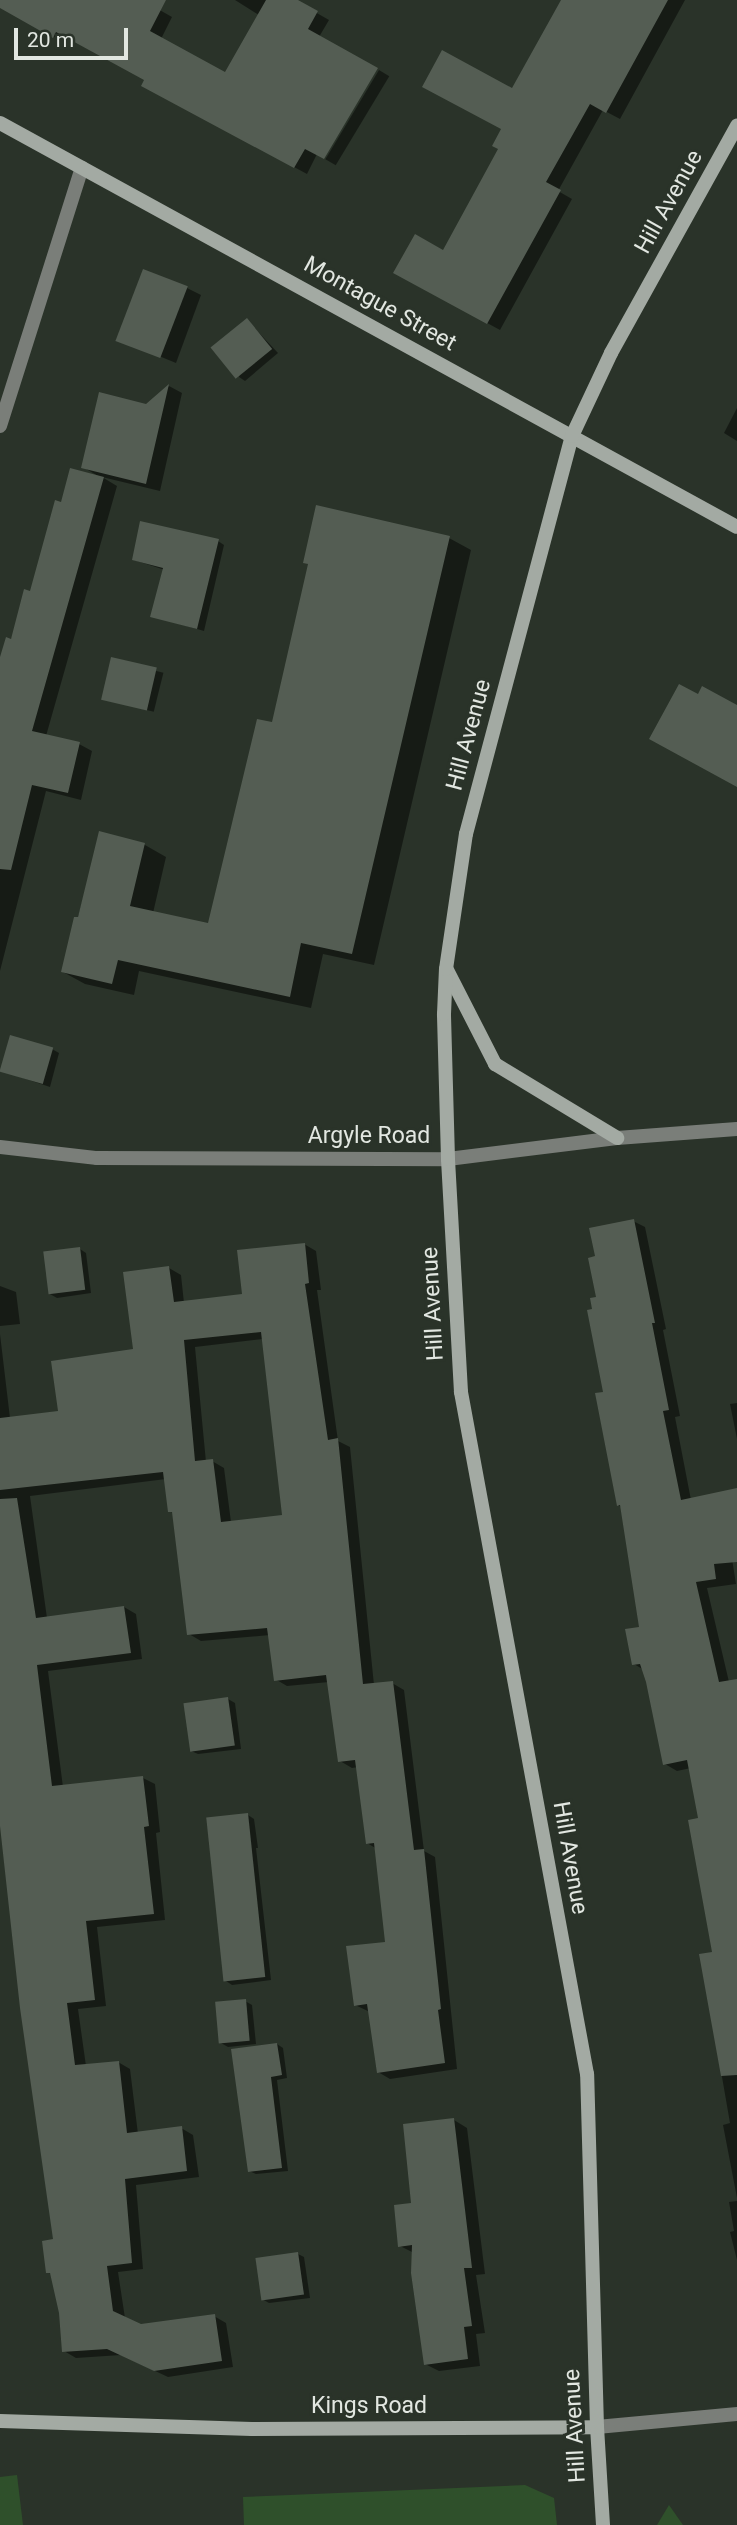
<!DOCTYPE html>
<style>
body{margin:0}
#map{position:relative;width:737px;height:2525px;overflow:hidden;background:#2a3329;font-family:Roboto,sans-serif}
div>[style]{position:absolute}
.green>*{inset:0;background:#2f502b}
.shadow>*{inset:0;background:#0007;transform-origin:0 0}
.building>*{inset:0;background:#545d53;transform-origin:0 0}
.street>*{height:14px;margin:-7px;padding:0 7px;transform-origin:7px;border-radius:7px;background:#7a7e79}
.secondary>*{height:14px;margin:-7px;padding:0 7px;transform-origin:7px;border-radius:7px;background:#a3aaa3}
span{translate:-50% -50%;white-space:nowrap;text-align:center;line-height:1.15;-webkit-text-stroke:6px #2a3329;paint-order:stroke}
.street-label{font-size:23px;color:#e2e7e1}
.scale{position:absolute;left:14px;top:28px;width:114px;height:32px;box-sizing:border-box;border:4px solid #e2e7e1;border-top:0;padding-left:9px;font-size:21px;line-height:24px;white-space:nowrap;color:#e2e7e1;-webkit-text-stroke:5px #2a3329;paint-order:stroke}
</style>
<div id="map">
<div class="green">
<i style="clip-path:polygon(17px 2475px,23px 2525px,0 2525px,0 2477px)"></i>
<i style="clip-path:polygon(525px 2485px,554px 2498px,557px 2525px,244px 2525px,243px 2497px)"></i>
<i style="clip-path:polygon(669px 2505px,683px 2525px,657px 2525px)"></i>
</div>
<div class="shadow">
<i style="clip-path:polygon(0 0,142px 0,172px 17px,161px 39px,225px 75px,259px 15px,235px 0,294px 0,329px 20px,319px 37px,317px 154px,307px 174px,155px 92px,146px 80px,68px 37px,65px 43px,0 7px)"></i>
<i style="clip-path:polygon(563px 0,685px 0,620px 119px,603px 110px,558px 191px,572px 199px,500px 330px,408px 280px,443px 252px,501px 149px,513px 91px)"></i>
<i style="left:379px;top:70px;width:12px;height:104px;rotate:31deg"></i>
<i style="clip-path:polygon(187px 288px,201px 295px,176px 363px,120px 340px)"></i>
<i style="clip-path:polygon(247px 320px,278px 353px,245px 381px,239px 377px)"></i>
<i style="clip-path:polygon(169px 386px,182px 393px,160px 491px,102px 477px,117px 486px,46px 736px,79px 744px,92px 751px,81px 800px,46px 791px,0 971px,0 663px,32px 594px,63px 504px,98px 476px,83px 467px)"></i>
<i style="clip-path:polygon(737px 408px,737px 441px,724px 433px)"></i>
<i style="clip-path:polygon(449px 538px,471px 550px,374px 965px,323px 954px,311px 1008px,139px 971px,134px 995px,85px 984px,63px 972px,101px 833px,145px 845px,166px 857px,153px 913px,209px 925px,273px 724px,310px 565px,305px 562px)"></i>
<i style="clip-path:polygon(218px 541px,224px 545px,204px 631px,152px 616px,165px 570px,134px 560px)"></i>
<i style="left:112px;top:660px;width:53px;height:40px;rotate:14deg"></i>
<i style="clip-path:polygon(52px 1049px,59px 1053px,50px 1087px,2px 1071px)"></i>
<i style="clip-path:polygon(633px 1221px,645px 1227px,666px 1329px,663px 1330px,680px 1416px,675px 1417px,691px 1500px,723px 1502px,736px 1584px,707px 1588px,729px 1682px,737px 1680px,737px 2198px,723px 2125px,730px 2123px,701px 1956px,714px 1953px,700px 1819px,691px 1768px,677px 1771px,665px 1764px,644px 1670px,634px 1664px,641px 1628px,621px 1507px,618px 1505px,594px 1310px,598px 1298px,598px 1258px)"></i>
<i style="clip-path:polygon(evenodd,304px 1244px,316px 1251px,321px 1290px,317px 1290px,338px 1441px,350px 1447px,374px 1685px,392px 1683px,404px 1690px,424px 1851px,435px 1857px,457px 2069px,390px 2079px,378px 2072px,370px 2012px,355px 2005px,387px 1943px,377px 1849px,367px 1843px,358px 1767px,352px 1768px,340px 1761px,329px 1682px,287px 1686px,275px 1679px,270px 1635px,201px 1641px,189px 1634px,174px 1514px,170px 1511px,166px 1479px,30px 1496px,47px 1618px,124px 1607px,136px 1614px,142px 1659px,48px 1671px,63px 1787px,143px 1778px,155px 1784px,160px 1832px,156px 1833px,165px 1920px,97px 1927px,106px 2006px,78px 2009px,86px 2066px,118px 2062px,130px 2069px,138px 2134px,181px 2128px,193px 2135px,199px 2177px,136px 2185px,143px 2269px,118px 2272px,125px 2318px,141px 2326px,214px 2316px,226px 2323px,233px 2367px,168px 2377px,121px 2355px,76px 2358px,64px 2351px,61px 2313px,52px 2275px,48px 2272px,55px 2240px,0 1804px,0 1334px,10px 1418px,60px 1412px,135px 1351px,169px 1268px,181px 1275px,184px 1303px,244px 1296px,304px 1244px,263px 1339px,284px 1516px,231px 1522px,224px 1468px,212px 1461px,206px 1462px,195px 1347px,263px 1339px)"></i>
<i style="clip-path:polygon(80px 1249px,86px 1253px,91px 1293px,57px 1298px,50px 1294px)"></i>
<i style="clip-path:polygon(0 1286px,16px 1292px,20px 1324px,0 1326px)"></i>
<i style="clip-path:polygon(737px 1403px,737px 1439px,730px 1404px)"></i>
<i style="clip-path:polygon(228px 1699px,235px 1703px,241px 1749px,198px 1754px,191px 1751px)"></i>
<i style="clip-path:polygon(248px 1815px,254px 1819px,258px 1848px,256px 1848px,271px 1980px,232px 1985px,226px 1981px)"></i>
<i style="clip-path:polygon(245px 2001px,252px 2005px,256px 2044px,228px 2047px,221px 2043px)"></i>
<i style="clip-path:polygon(277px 2044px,283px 2048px,287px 2078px,277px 2080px,288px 2171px,256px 2174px,249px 2171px)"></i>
<i style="clip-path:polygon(454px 2120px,467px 2128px,485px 2274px,476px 2275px,485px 2333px,476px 2334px,480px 2366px,439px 2371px,425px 2364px,414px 2253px,400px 2246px,413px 2205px)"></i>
<i style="clip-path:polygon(737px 2201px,737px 2260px,730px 2232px,734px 2231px,729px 2202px)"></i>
<i style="clip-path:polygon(298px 2254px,304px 2257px,310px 2298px,269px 2303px,262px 2299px)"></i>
</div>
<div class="building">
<i style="clip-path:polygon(0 0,166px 0,150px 31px,225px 72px,266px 0,298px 0,318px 11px,308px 29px,378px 68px,324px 159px,305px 149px,294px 168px,141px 86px,144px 80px,56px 32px,53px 38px,0 8px)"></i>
<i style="clip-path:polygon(561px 0,668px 0,606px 113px,590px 104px,546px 182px,561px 190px,487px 324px,393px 273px,415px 234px,443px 250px,498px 149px,492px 146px,501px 129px,422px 87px,442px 50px,512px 88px)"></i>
<i style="left:143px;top:269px;width:48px;height:77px;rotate:21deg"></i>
<i style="left:247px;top:318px;width:40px;height:47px;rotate:51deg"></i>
<i style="clip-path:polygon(169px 384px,146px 484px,81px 468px,99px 392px,146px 404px)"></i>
<i style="clip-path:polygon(70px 468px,104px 477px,32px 731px,80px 742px,68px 793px,32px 785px,11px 870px,0 869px,0 657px,6px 637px,11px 639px,24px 589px,30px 591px,55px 500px,61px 502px)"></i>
<i style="clip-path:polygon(316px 505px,450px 536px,352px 954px,301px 943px,290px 997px,118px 960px,112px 984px,61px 972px,74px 917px,78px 917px,99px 831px,145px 843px,130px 906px,208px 923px,257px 719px,272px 722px,308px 564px,303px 563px)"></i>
<i style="clip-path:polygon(140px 521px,219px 539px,197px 629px,150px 617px,163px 568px,132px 560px)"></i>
<i style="left:111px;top:657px;width:47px;height:44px;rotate:13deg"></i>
<i style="clip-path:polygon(679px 684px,698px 694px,702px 686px,737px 705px,737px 787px,649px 739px)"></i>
<i style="left:10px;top:1035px;width:45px;height:38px;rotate:16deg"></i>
<i style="clip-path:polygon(634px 1219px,655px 1323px,652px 1323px,669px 1410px,663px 1411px,681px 1500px,737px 1488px,737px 1562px,714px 1564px,716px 1579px,696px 1582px,719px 1682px,737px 1679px,737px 2075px,721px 2076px,699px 1954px,712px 1952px,688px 1820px,698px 1818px,687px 1760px,663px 1765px,646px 1682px,640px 1664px,632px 1665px,625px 1629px,639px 1627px,620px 1505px,617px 1506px,595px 1393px,603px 1392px,587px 1310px,592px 1309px,590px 1298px,596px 1297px,588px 1258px,595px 1256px,589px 1228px)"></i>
<i style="clip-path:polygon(evenodd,305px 1243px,309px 1283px,305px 1284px,328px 1440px,338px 1438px,363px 1684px,393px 1681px,414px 1850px,424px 1849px,441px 2009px,438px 2010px,445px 2063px,377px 2073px,367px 2004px,354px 2006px,346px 1946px,385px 1942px,374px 1843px,366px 1844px,355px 1760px,338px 1762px,326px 1675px,274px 1681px,267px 1628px,187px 1635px,172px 1512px,168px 1512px,163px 1472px,0 1490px,0 1418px,58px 1411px,51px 1361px,133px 1349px,123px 1272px,169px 1266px,174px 1302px,242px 1294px,237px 1250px,305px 1243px,261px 1332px,282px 1515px,221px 1522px,213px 1459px,195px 1461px,184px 1340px,261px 1332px)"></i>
<i style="left:80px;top:1247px;width:43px;height:37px;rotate:83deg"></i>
<i style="clip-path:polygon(17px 1498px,36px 1618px,124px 1606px,131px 1653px,37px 1665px,52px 1786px,143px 1776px,149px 1826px,144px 1827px,154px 1914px,86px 1921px,95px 2000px,67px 2003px,75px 2065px,119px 2061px,127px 2133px,182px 2126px,187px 2171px,125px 2179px,132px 2263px,107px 2266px,113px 2311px,141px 2324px,215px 2314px,222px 2361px,154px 2371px,107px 2349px,62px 2352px,59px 2313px,50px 2273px,46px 2273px,42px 2241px,53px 2239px,20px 2008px,0 1826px,0 1499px)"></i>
<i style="left:228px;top:1697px;width:49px;height:45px;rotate:82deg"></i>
<i style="left:248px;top:1813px;width:165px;height:42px;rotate:84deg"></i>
<i style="left:246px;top:1999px;width:42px;height:31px;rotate:85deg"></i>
<i style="clip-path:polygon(277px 2043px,282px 2075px,271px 2077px,282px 2168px,248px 2172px,231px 2049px)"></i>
<i style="clip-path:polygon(454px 2118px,472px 2268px,464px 2268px,472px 2326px,464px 2327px,468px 2359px,424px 2365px,411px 2273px,412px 2245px,398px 2247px,394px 2205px,411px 2203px,403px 2124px)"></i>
<i style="left:298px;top:2252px;width:43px;height:43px;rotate:82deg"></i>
</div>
<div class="street">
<i style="left:0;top:426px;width:271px;rotate:-72.4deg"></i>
<i style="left:0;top:1147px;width:98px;rotate:6.5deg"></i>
<i style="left:97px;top:1158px;width:351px;rotate:0.2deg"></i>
<i style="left:448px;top:1159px;width:170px;rotate:-7.1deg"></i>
<i style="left:617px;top:1138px;width:120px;rotate:-4.3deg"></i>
<i style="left:597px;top:2427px;width:141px;rotate:-5.3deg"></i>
</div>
<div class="secondary">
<i style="left:0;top:123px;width:840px;rotate:28.73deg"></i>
<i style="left:447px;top:970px;width:106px;rotate:62.9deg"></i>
<i style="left:495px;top:1064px;width:143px;rotate:31.2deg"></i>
<i style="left:0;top:2421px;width:252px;rotate:1.8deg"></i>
<i style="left:252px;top:2429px;width:345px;rotate:-0.3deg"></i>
<i style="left:603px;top:2525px;width:98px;rotate:-93.5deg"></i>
<i style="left:597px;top:2427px;width:353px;rotate:-91.6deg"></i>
<i style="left:587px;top:2074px;width:694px;rotate:-100.47deg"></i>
<i style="left:461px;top:1392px;width:233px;rotate:-93.2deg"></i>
<i style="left:448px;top:1159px;width:145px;rotate:-91.6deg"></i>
<i style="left:444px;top:1014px;width:45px;rotate:-87.5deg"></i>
<i style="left:446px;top:969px;width:136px;rotate:-81.6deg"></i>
<i style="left:466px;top:834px;width:412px;rotate:-75.1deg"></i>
<i style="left:572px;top:436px;width:92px;rotate:-64.8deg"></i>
<i style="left:611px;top:353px;width:260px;rotate:-61deg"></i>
</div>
<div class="street-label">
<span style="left:669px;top:202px;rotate:-61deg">Hill Avenue</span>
<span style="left:380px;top:304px;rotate:29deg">Montague Street</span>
<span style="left:469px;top:735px;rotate:-75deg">Hill Avenue</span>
<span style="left:369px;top:1136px">Argyle Road</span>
<span style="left:433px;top:1304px;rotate:-93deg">Hill Avenue</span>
<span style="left:570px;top:1858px;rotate:80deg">Hill Avenue</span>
<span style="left:369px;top:2406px">Kings Road</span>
<span style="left:575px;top:2426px;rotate:-93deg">Hill Avenue</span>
</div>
<div class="scale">20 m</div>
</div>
